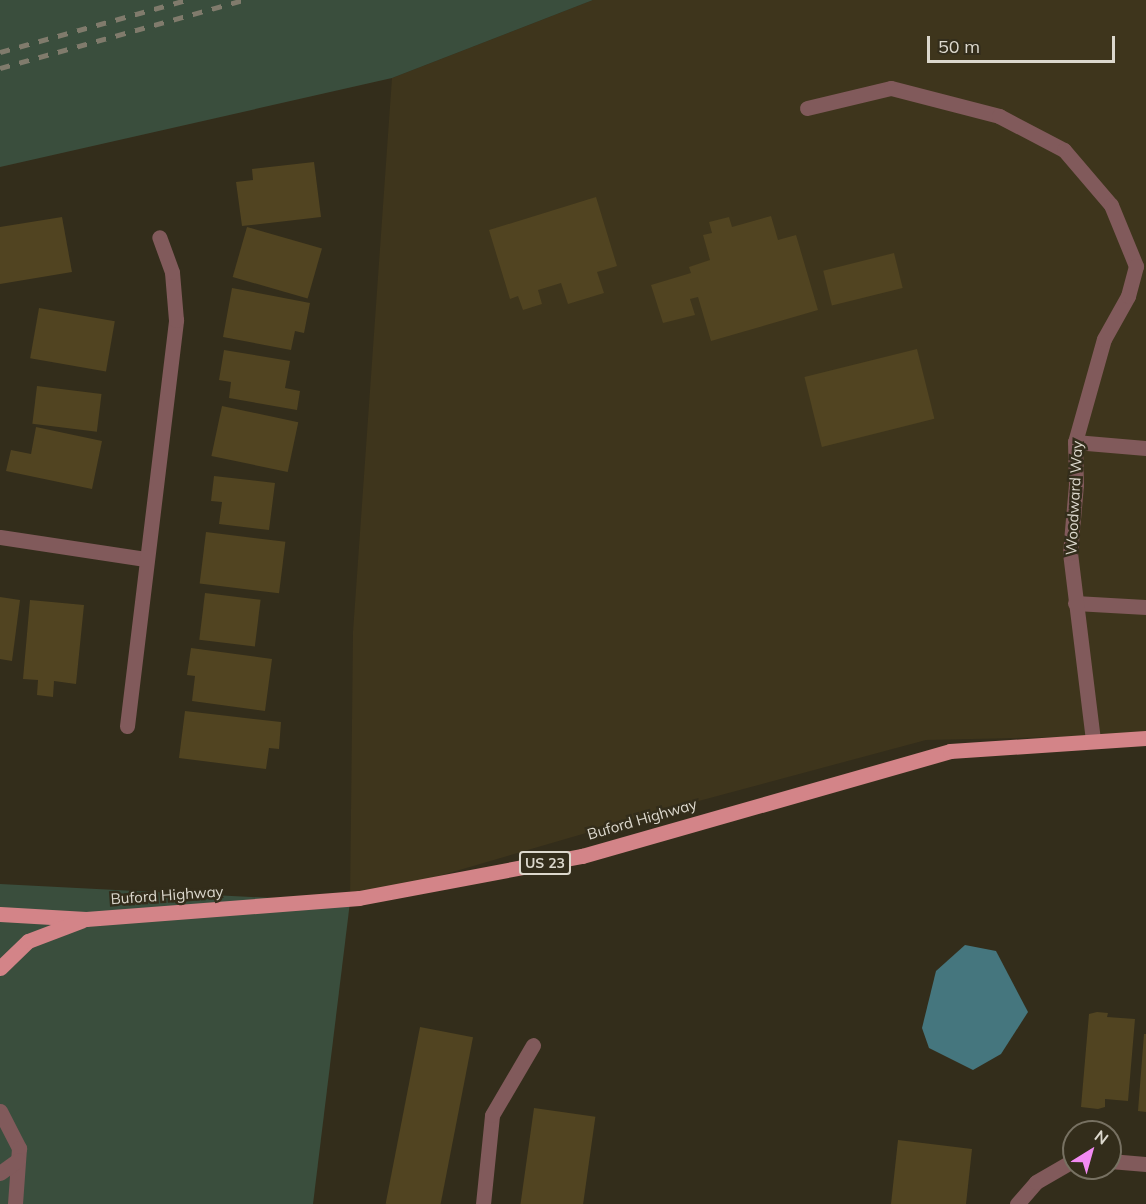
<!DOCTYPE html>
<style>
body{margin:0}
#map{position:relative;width:1146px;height:1204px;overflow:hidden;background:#332d1b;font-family:Mulish,sans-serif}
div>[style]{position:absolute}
.built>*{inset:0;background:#3e351c}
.green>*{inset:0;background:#3a4e3d}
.water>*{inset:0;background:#45767e}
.building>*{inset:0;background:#514421;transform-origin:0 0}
.service>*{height:15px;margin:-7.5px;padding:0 7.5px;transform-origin:7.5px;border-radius:7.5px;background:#815a5b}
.minor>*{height:15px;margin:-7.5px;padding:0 7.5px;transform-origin:7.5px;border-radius:7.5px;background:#815a5b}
.primary>*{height:15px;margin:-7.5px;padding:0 7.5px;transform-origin:7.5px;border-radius:7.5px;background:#d38488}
.rail>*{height:4.5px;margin-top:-2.25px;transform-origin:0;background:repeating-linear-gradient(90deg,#807b6c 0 10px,transparent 0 20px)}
span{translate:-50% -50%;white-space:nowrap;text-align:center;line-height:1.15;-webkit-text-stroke:5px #332d1b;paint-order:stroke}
.shield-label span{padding:2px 4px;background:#332d1b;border:2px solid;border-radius:4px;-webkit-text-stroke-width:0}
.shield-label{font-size:14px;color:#dcd8cd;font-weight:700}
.street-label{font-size:15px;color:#dcd8cd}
.north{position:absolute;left:1062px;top:1120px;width:60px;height:60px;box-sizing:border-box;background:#332d1b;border:2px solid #777162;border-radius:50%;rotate:37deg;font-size:16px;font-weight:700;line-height:24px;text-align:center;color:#dcd8cd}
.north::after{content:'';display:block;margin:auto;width:21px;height:27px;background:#f28af3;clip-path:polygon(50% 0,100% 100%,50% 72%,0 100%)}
.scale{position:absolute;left:927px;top:36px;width:188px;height:27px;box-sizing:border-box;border:3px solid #dcd8cd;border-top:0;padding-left:8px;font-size:18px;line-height:21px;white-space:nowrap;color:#dcd8cd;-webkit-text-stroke:4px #332d1b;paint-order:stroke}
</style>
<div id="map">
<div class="built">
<i style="clip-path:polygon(593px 0,1146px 0,1146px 735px,926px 740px,665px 810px,350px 902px,353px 632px,392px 78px)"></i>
</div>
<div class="green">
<i style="clip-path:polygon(0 0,593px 0,392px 78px,0 167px)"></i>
<i style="clip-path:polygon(0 884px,350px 902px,313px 1204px,0 1204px)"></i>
</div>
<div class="water">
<i style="clip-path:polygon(965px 945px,996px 951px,1028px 1012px,1001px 1054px,973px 1070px,929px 1048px,922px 1028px,936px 971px)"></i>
</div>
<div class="building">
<i style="clip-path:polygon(314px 162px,321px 217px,242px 226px,236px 182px,253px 180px,252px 169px)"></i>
<i style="clip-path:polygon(596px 197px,617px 266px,597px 272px,604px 293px,568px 304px,561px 283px,538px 290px,542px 304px,523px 310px,518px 296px,510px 299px,489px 230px)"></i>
<i style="clip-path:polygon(771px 216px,778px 240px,796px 235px,818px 310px,711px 341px,698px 297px,690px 299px,695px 315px,663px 323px,651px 285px,691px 273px,689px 267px,710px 260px,703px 235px,712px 233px,709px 222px,729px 217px,732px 227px)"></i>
<i style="clip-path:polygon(62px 217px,72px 272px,0 284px,0 227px)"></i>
<i style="left:247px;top:227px;width:78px;height:52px;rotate:16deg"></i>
<i style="left:894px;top:253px;width:36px;height:73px;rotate:76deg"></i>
<i style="clip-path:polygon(232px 288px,310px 303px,304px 333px,295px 331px,291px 350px,223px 337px)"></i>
<i style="left:39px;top:308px;width:77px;height:51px;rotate:10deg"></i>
<i style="left:917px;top:349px;width:72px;height:116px;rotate:76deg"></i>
<i style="clip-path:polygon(224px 350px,290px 361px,285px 388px,300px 391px,297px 410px,229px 398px,231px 382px,219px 380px)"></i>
<i style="left:37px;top:386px;width:65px;height:38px;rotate:7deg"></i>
<i style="left:222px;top:406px;width:78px;height:51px;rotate:12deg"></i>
<i style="clip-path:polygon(36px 427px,102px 441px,92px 489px,6px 471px,11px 450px,31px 454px)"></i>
<i style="clip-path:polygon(214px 476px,275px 483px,269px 530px,219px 524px,222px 502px,211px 501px)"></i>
<i style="left:206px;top:532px;width:80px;height:52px;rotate:7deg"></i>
<i style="left:205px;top:593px;width:56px;height:47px;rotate:7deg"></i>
<i style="clip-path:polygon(0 597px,20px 600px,12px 661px,0 659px)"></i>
<i style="clip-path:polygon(30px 600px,84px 605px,76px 684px,54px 681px,53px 697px,37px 695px,38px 680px,23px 679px)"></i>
<i style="clip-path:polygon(191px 648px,272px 659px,265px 711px,192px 701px,195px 676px,187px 675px)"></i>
<i style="clip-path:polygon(185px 711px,281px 722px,279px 749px,269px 748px,266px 769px,179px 758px)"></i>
<i style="clip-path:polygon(1097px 1012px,1108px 1013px,1107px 1017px,1135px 1019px,1128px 1101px,1105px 1099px,1105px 1107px,1098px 1109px,1081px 1107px,1089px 1014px)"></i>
<i style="left:420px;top:1027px;width:54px;height:180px;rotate:11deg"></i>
<i style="clip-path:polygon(1144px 1034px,1146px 1034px,1146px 1112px,1138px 1111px)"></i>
<i style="left:534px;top:1108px;width:62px;height:97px;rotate:8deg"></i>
<i style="clip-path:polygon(898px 1140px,972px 1149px,966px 1204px,891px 1204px)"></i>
</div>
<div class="service">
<i style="left:807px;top:108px;width:86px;rotate:-13.4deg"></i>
<i style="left:891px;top:88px;width:112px;rotate:14.5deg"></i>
<i style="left:999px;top:116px;width:73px;rotate:27.6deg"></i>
<i style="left:1064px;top:150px;width:72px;rotate:49.5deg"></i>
<i style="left:1111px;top:205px;width:66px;rotate:67.7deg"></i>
<i style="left:1075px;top:442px;width:71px;rotate:4.8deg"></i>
<i style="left:1075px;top:603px;width:71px;rotate:3.2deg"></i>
<i style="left:0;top:1111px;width:42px;rotate:62.8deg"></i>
<i style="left:19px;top:1148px;width:56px;rotate:94.1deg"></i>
<i style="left:0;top:1173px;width:22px;rotate:-36deg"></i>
</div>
<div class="minor">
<i style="left:0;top:537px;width:147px;rotate:8.6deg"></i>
<i style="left:127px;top:726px;width:409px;rotate:-83.1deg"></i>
<i style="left:176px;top:320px;width:48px;rotate:-94.8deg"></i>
<i style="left:172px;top:272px;width:37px;rotate:-110deg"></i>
<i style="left:1093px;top:740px;width:188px;rotate:-97deg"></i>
<i style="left:1070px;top:553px;width:68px;rotate:-85deg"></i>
<i style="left:1076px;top:485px;width:43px;rotate:-91.3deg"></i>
<i style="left:1075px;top:442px;width:107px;rotate:-74.3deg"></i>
<i style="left:1104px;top:339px;width:49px;rotate:-60.8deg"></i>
<i style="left:1128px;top:296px;width:31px;rotate:-75deg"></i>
<i style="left:1110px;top:1161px;width:36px;rotate:5deg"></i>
<i style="left:483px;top:1204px;width:89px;rotate:-84.2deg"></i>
<i style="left:492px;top:1115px;width:81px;rotate:-59.6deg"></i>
<i style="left:1017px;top:1204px;width:29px;rotate:-49deg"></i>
<i style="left:1036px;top:1182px;width:44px;rotate:-30.1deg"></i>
</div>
<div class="primary">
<i style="left:0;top:914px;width:86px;rotate:3.3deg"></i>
<i style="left:86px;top:919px;width:274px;rotate:-4.4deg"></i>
<i style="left:359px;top:898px;width:227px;rotate:-10.7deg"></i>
<i style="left:582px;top:856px;width:383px;rotate:-15.9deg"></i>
<i style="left:950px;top:751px;width:196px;rotate:-3.8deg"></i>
<i style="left:0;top:968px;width:39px;rotate:-44deg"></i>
<i style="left:28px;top:941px;width:57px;rotate:-20.7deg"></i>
</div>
<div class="rail">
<i style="left:0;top:52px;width:193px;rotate:-15.6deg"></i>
<i style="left:0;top:68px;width:253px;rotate:-15.6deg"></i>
</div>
<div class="shield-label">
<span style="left:545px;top:863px">US 23</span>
</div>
<div class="street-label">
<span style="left:1074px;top:498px;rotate:-87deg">Woodward Way</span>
<span style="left:642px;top:819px;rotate:-16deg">Buford Highway</span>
<span style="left:167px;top:895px;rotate:-4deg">Buford Highway</span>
</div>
<div class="north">N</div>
<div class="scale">50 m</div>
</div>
